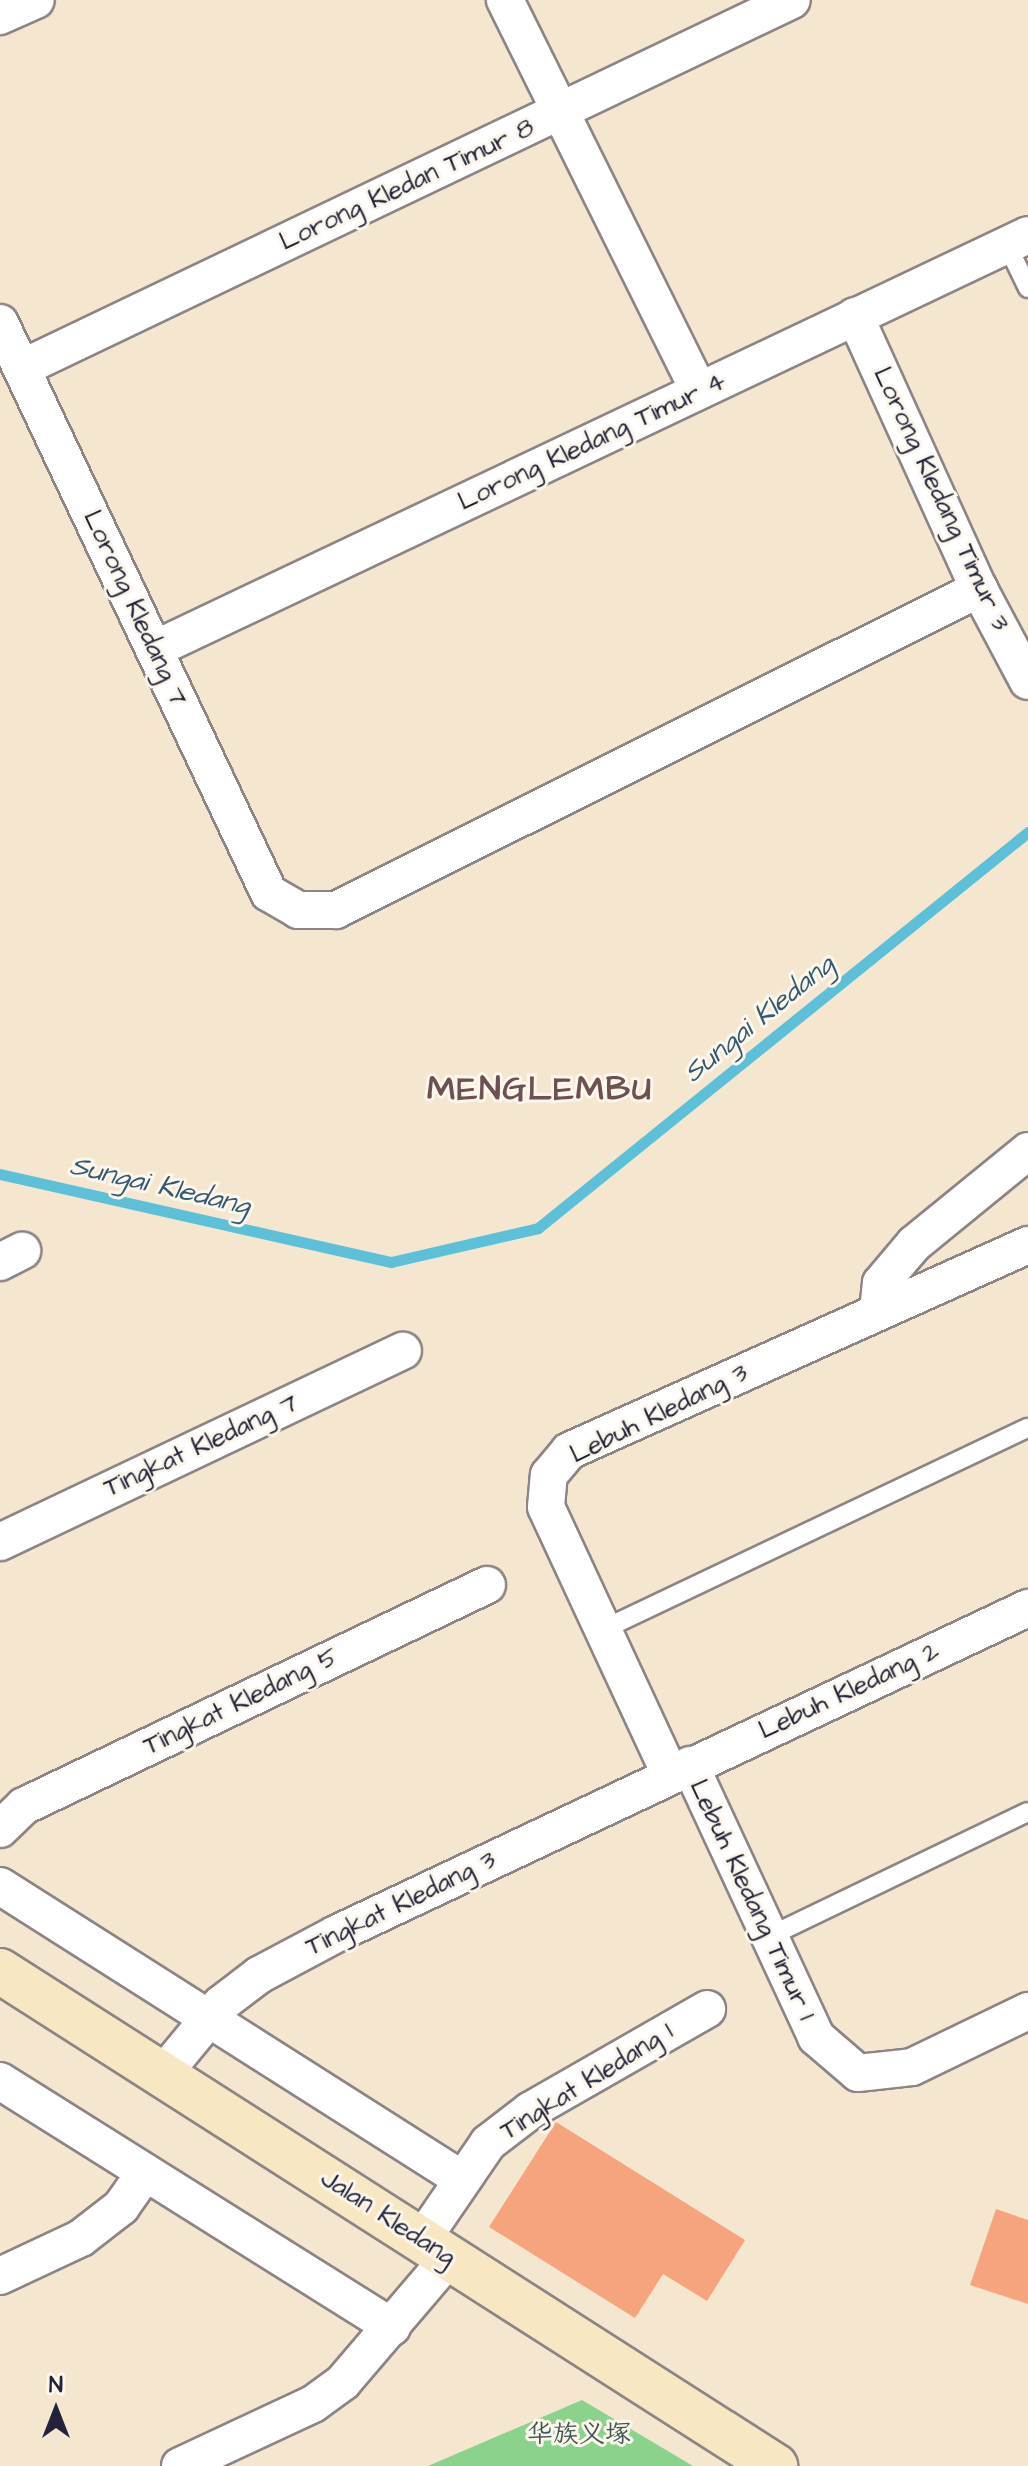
<!DOCTYPE html>
<meta charset="utf-8">
<style>
body{margin:0}
#map{position:relative;width:1028px;height:2466px;overflow:hidden;background:#f5e7cf;font-family:"Architects Daughter","LXGW WenKai TC",sans-serif}
div>[style]{position:absolute}
.green>*{inset:0;background:#8bd28d}
.stream>*{height:11px;margin:-5.5px;padding:0 5.5px;transform-origin:5.5px;border-radius:5.5px;background:#5bc0d8}
.building>*{inset:0;background:#f5a47e}
.roads{filter:drop-shadow(2px 0 #8c8485) drop-shadow(-2px 0 #8c8485) drop-shadow(0 2px #8c8485) drop-shadow(0 -2px #8c8485)}
.service>*{height:18px;margin:-9px;padding:0 9px;transform-origin:9px;border-radius:9px;background:#fff}
.minor>*{height:36px;margin:-18px;padding:0 18px;transform-origin:18px;border-radius:18px;background:#fff}
.secondary>*{height:44px;margin:-22px;padding:0 22px;transform-origin:22px;border-radius:22px;background:#f7e8c3}
span{translate:-50% -50%;white-space:nowrap;text-align:center;line-height:1.15;-webkit-text-stroke:6px #fbf7ec;paint-order:stroke}
.street-label{font-size:26px;color:#22223b}
.park-label{font-size:26px;color:#425754}
.water-label{font-size:28px;color:#365972;font-style:italic}
.district-label{font-size:34px;color:#6c5052;font-weight:700;letter-spacing:2px}
.north{position:absolute;left:16px;top:2370px;width:80px;height:80px;-webkit-text-stroke:6px #fbf7ec;paint-order:stroke;rotate:0deg;font-size:22px;font-weight:700;line-height:32px;text-align:center;color:#22223b}
.north::after{content:'';display:block;margin:auto;width:28px;height:36px;background:#22223b;clip-path:polygon(50% 0,100% 100%,50% 72%,0 100%)}
</style>
<div id="map">
<div class="green">
<i style="clip-path:polygon(582px 2400px,693px 2466px,428px 2466px)"></i>
</div>
<div class="stream">
<i style="left:0;top:1174px;width:401px;rotate:12.7deg"></i>
<i style="left:391px;top:1262px;width:151px;rotate:-13deg"></i>
<i style="left:538px;top:1228px;width:630px;rotate:-38.94deg"></i>
</div>
<div class="building">
<i style="clip-path:polygon(556px 2122px,745px 2240px,707px 2301px,663px 2274px,635px 2318px,489px 2227px)"></i>
<i style="clip-path:polygon(996px 2209px,1028px 2220px,1028px 2304px,970px 2285px)"></i>
</div>
<div class="roads">
<div class="service">
<i style="left:1007px;top:245px;width:48px;rotate:64deg"></i>
<i style="left:604px;top:1629px;width:469px;rotate:-25.4deg"></i>
<i style="left:768px;top:1937px;width:288px;rotate:-25.7deg"></i>
</div>
<div class="minor">
<i style="left:505px;top:0;width:436px;rotate:63.6deg"></i>
<i style="left:0;top:16px;width:39px;rotate:-24deg"></i>
<i style="left:855px;top:316px;width:300px;rotate:65.6deg"></i>
<i style="left:979px;top:589px;width:104px;rotate:62deg"></i>
<i style="left:0;top:323px;width:630px;rotate:64.74deg"></i>
<i style="left:269px;top:893px;width:34px;rotate:30deg"></i>
<i style="left:298px;top:910px;width:38px"></i>
<i style="left:336px;top:910px;width:719px;rotate:-26.53deg"></i>
<i style="left:22px;top:368px;width:853px;rotate:-25.54deg"></i>
<i style="left:155px;top:649px;width:966px;rotate:-25.37deg"></i>
<i style="left:0;top:1262px;width:25px;rotate:-27deg"></i>
<i style="left:878px;top:1311px;width:28px;rotate:-84deg"></i>
<i style="left:881px;top:1283px;width:51px;rotate:-49.8deg"></i>
<i style="left:914px;top:1244px;width:147px;rotate:-39.2deg"></i>
<i style="left:0;top:1542px;width:446px;rotate:-25.4deg"></i>
<i style="left:690px;top:1765px;width:300px;rotate:65.1deg"></i>
<i style="left:816px;top:2037px;width:55px;rotate:40.6deg"></i>
<i style="left:858px;top:2073px;width:54px;rotate:-6.3deg"></i>
<i style="left:912px;top:2067px;width:129px;rotate:-25.8deg"></i>
<i style="left:670px;top:1774px;width:294px;rotate:-114.9deg"></i>
<i style="left:546px;top:1507px;width:32px;rotate:-85deg"></i>
<i style="left:549px;top:1475px;width:31px;rotate:-50deg"></i>
<i style="left:569px;top:1451px;width:503px;rotate:-24.17deg"></i>
<i style="left:0;top:1829px;width:33px;rotate:-44deg"></i>
<i style="left:24px;top:1806px;width:513px;rotate:-25.52deg"></i>
<i style="left:0;top:1886px;width:545px;rotate:32.41deg"></i>
<i style="left:163px;top:2074px;width:91px;rotate:-50.4deg"></i>
<i style="left:221px;top:2004px;width:48px;rotate:-37.3deg"></i>
<i style="left:259px;top:1975px;width:87px;rotate:-28deg"></i>
<i style="left:336px;top:1934px;width:765px;rotate:-25.23deg"></i>
<i style="left:0;top:2081px;width:463px;rotate:32.1deg"></i>
<i style="left:421px;top:2241px;width:119px;rotate:-55.6deg"></i>
<i style="left:488px;top:2143px;width:54px;rotate:-37.5deg"></i>
<i style="left:531px;top:2110px;width:203px;rotate:-29.8deg"></i>
<i style="left:0;top:2276px;width:89px;rotate:-25.1deg"></i>
<i style="left:81px;top:2238px;width:51px;rotate:-37.8deg"></i>
<i style="left:121px;top:2207px;width:42px;rotate:-54.8deg"></i>
<i style="left:180px;top:2466px;width:147px;rotate:-25deg"></i>
<i style="left:313px;top:2404px;width:37px;rotate:-36deg"></i>
<i style="left:343px;top:2382px;width:163px;rotate:-49.5deg"></i>
</div>
<div class="secondary">
<i style="left:0;top:1971px;width:920px;rotate:32.57deg"></i>
</div>
</div>
<div class="street-label">
<span style="left:407px;top:185px;rotate:-25deg">Lorong Kledan Timur 8</span>
<span style="left:592px;top:442px;rotate:-25deg">Lorong Kledang Timur 4</span>
<span style="left:941px;top:499px;rotate:65deg">Lorong Kledang Timur 3</span>
<span style="left:135px;top:608px;rotate:65deg">Lorong Kledang 7</span>
<span style="left:659px;top:1414px;rotate:-26deg">Lebuh Kledang 3</span>
<span style="left:201px;top:1446px;rotate:-25deg">Tingkat Kledang 7</span>
<span style="left:849px;top:1691px;rotate:-25deg">Lebuh Kledang 2</span>
<span style="left:241px;top:1702px;rotate:-26deg">Tingkat Kledang 5</span>
<span style="left:752px;top:1900px;rotate:65deg">Lebuh Kledang Timur 1</span>
<span style="left:401px;top:1904px;rotate:-26deg">Tingkat Kledang 3</span>
<span style="left:587px;top:2082px;rotate:-32deg">Tingkat Kledang 1</span>
<span style="left:388px;top:2218px;rotate:33deg">Jalan Kledang</span>
</div>
<div class="park-label">
<span style="left:579px;top:2435px">华族义塚</span>
</div>
<div class="water-label">
<span style="left:759px;top:1019px;rotate:-39deg">Sungai Kledang</span>
<span style="left:160px;top:1186px;rotate:13deg">Sungai Kledang</span>
</div>
<div class="district-label">
<span style="left:540px;top:1090px">MENGLEMBU</span>
</div>
<div class="north">N</div>
</div>
